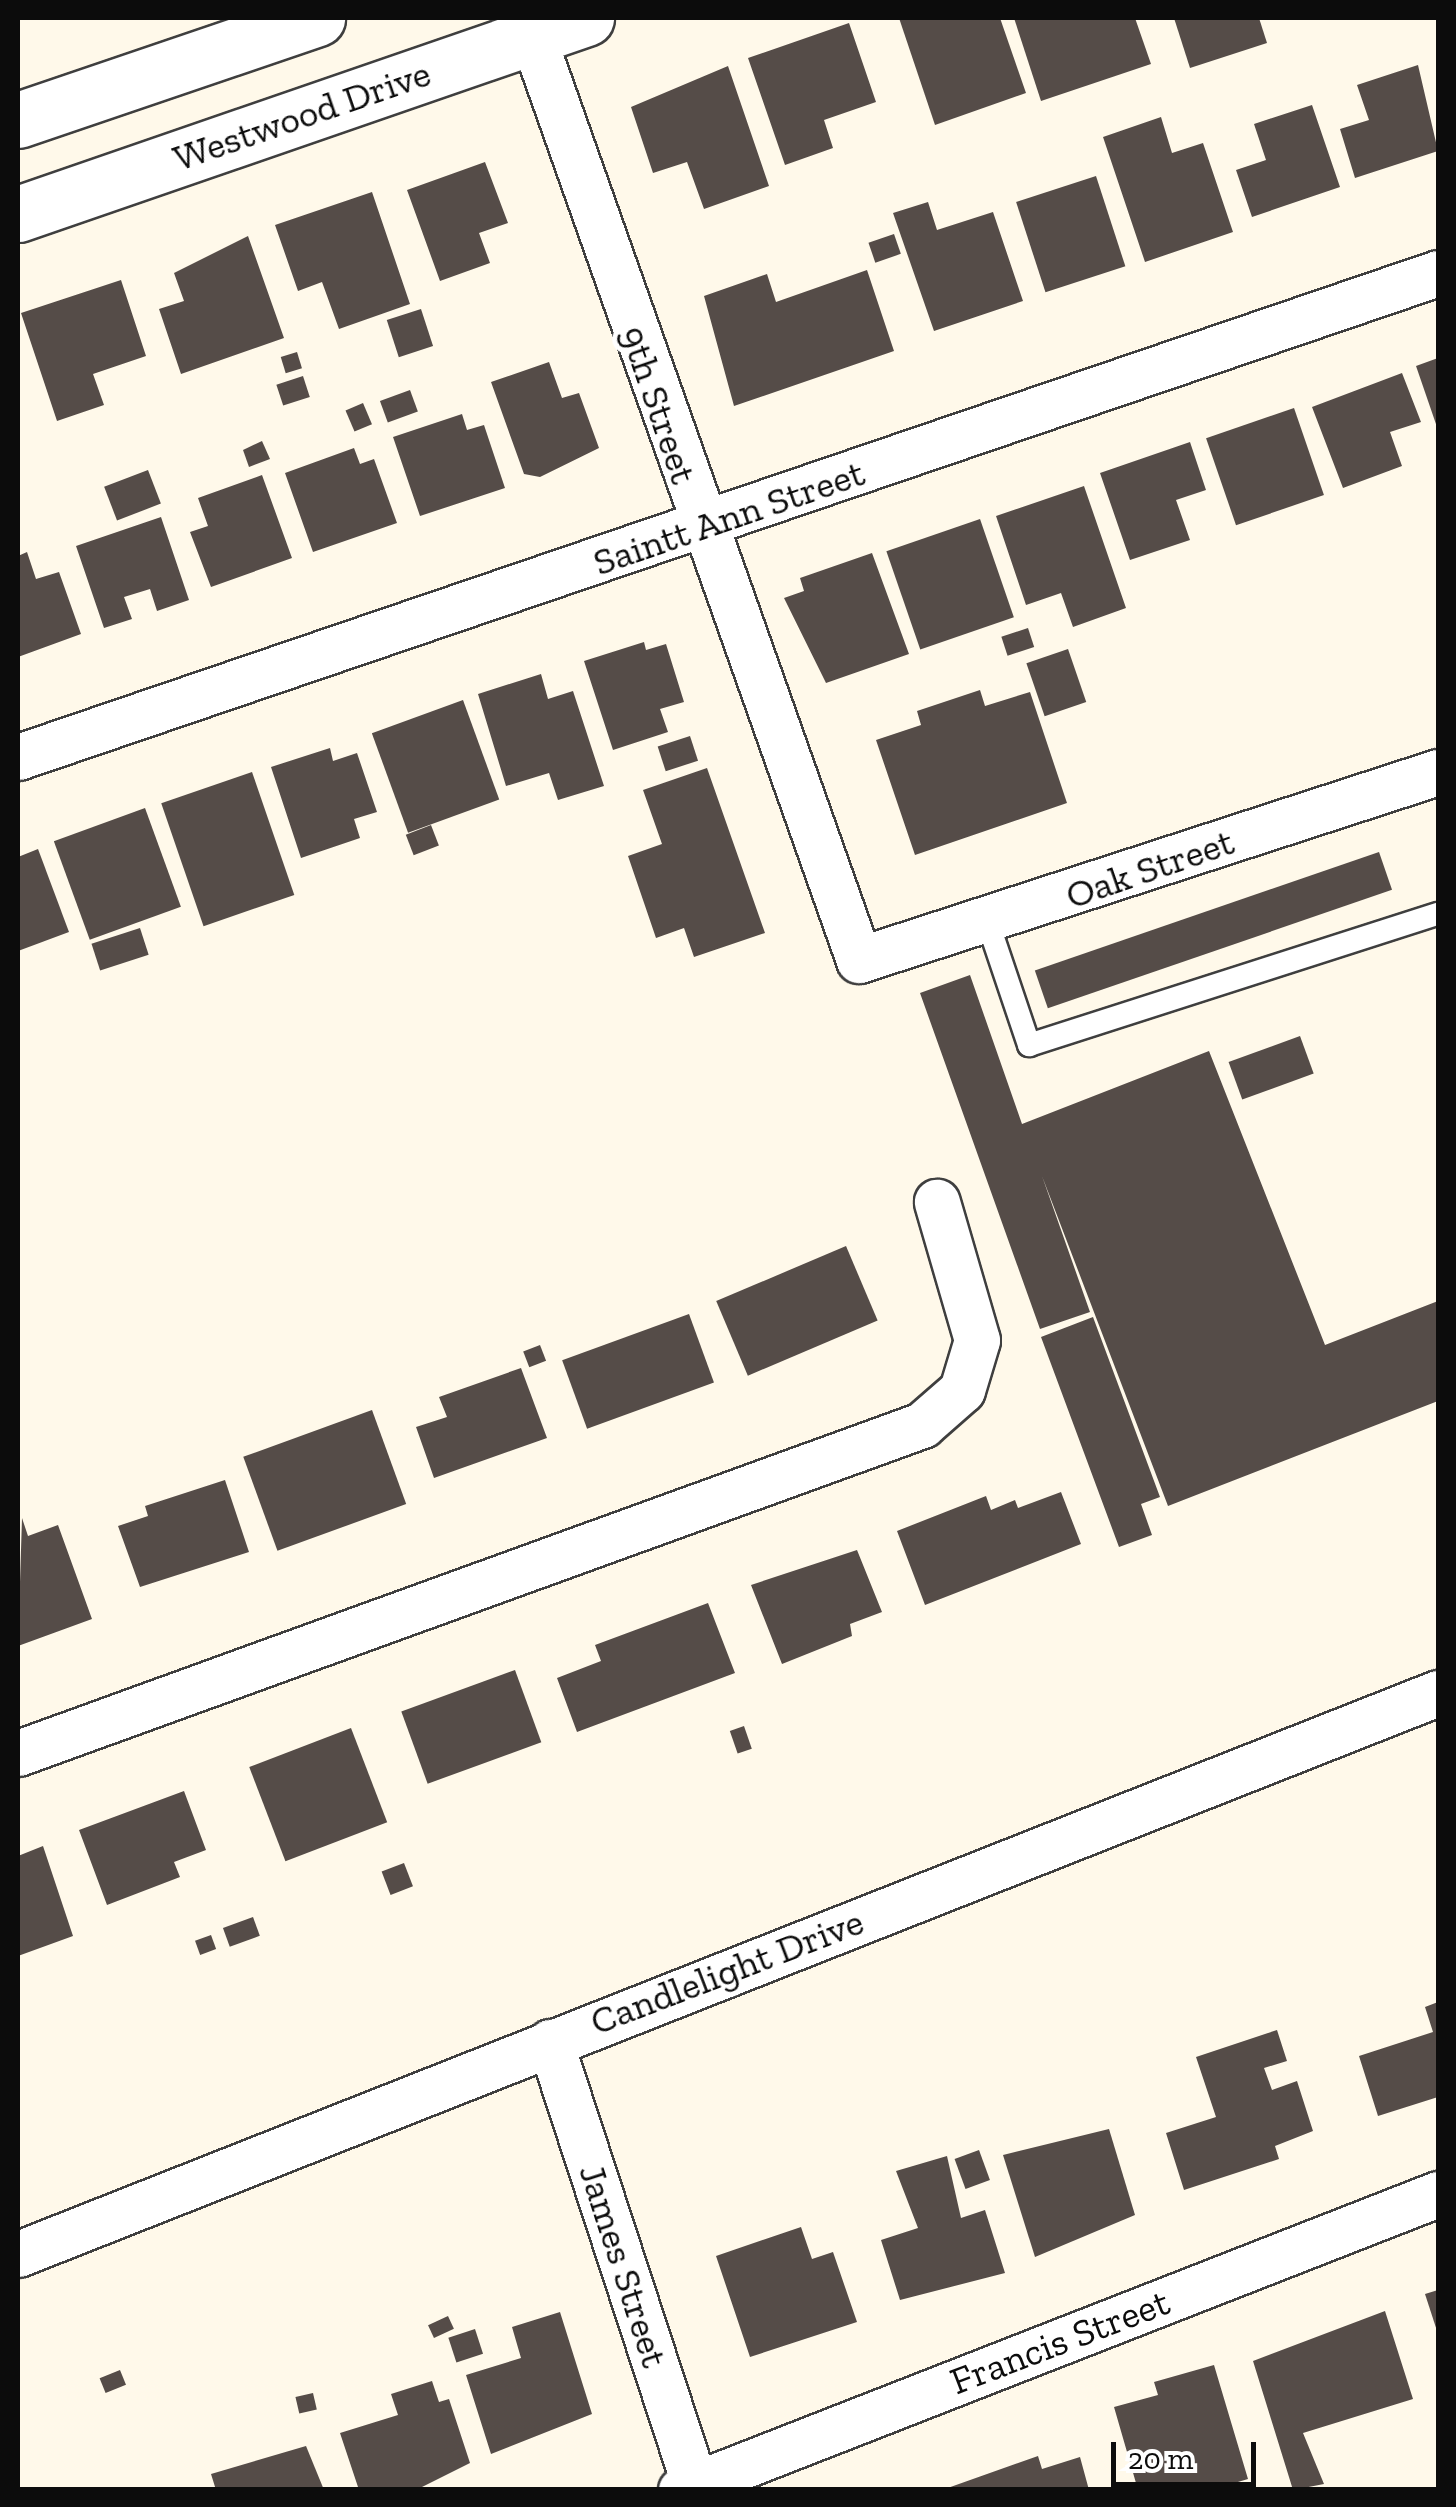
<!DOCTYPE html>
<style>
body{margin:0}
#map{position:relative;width:1456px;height:2507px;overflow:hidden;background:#fff9ea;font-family:"Zilla Slab",serif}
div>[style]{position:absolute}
.building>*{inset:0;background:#554c48;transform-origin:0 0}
.roads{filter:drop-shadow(2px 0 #3f3f3f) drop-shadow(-2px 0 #3f3f3f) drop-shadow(0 2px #3f3f3f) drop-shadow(0 -2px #3f3f3f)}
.service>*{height:22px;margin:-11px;padding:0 11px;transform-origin:11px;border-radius:11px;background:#fff}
.minor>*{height:45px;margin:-22.5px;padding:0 22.5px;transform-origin:22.5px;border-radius:22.5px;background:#fff}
.tertiary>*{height:55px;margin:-27.5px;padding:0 27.5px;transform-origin:27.5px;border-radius:27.5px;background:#fff}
span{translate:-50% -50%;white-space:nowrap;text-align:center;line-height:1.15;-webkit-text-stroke:10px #fff;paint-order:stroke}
.street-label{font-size:38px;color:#0c0c0c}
.frame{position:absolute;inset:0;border:20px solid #0c0c0c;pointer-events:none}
.scale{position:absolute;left:1111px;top:2442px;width:145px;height:45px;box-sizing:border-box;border:5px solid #0c0c0c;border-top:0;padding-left:12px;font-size:30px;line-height:35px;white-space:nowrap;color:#0c0c0c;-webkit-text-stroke:8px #fff;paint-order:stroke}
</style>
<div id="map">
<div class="building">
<i style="clip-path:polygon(899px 18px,1000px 18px,1026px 93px,935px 125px)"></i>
<i style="clip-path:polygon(1014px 18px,1135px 18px,1151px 64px,1041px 101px)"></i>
<i style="clip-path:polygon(1174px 18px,1259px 18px,1267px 43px,1190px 68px)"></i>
<i style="clip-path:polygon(849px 23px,876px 102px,824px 120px,833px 148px,785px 165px,748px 58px)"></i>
<i style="clip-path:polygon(1418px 65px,1438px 151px,1355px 178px,1340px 129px,1369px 120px,1357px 85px)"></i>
<i style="clip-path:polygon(728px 66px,769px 186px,704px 209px,687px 162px,653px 173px,631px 107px)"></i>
<i style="clip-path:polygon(1312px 105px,1340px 187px,1252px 217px,1236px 170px,1266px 160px,1254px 124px)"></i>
<i style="clip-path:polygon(1161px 117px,1172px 153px,1203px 143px,1233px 232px,1145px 262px,1103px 137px)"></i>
<i style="clip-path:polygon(485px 162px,508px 223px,479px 233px,490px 263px,440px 281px,407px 190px)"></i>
<i style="left:1096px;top:176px;width:95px;height:84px;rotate:72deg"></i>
<i style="clip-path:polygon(372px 192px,410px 304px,339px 329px,322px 282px,298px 291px,275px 225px)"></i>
<i style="clip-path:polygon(928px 202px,937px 230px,993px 212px,1023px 301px,934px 331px,893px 213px)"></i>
<i style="left:894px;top:234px;width:21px;height:27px;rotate:71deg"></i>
<i style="clip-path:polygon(248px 236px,284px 338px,181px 374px,159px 309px,184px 301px,174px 273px)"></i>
<i style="clip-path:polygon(867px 270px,894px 351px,734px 406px,704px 296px,767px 274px,776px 302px)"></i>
<i style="clip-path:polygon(121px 280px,146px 356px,93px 374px,104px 405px,57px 421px,21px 313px)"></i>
<i style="left:421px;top:309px;width:39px;height:36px;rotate:72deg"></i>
<i style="left:297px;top:352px;width:17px;height:17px;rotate:73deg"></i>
<i style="clip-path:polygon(1438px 358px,1438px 430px,1416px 366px)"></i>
<i style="clip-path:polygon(549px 362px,562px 398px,579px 393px,599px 448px,540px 477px,524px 474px,491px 382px)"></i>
<i style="clip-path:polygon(1402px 373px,1421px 422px,1390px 432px,1402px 466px,1343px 488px,1312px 407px)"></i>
<i style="left:303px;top:376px;width:22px;height:28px;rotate:72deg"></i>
<i style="left:410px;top:390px;width:23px;height:32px;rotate:70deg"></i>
<i style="left:363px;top:403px;width:23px;height:19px;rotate:67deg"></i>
<i style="left:1294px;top:408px;width:92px;height:93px;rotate:71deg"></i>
<i style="clip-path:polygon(462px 414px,467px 430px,484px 425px,505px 488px,420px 516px,393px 437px)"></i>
<i style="clip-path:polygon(262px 441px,270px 459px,249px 467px,243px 450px)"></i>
<i style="clip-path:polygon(1190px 442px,1206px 490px,1176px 500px,1190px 540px,1130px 560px,1100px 473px)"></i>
<i style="clip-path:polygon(354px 448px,360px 464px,374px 459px,397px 523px,313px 552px,285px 473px)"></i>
<i style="left:148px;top:470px;width:36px;height:47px;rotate:69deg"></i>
<i style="clip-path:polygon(262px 475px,292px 558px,211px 587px,190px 532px,208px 526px,198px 498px)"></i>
<i style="clip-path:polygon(1084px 486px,1126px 608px,1073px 627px,1061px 593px,1026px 605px,996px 516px)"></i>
<i style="clip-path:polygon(161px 517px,189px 600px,157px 611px,150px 589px,124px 597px,132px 619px,104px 628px,76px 546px)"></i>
<i style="left:980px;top:519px;width:104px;height:99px;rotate:71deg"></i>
<i style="clip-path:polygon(27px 552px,36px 579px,59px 572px,81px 634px,18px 657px,18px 556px)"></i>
<i style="clip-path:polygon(872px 553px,909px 654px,826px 683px,784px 598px,804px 591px,800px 578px)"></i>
<i style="left:1028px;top:628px;width:20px;height:28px;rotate:72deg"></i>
<i style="clip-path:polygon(644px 642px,646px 650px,666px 644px,684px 702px,660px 709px,668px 732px,613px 750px,584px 661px)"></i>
<i style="left:1068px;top:649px;width:56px;height:44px;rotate:71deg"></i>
<i style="clip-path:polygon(541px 674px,548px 699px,573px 691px,604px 786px,558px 800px,549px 773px,506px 786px,478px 694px)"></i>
<i style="clip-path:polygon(980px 690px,985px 706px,1030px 692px,1067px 803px,915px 855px,876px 740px,921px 725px,917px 711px)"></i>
<i style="left:463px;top:700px;width:106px;height:97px;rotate:70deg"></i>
<i style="left:690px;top:736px;width:26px;height:34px;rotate:72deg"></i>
<i style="clip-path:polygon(330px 748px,333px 761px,357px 753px,377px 812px,354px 819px,360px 838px,301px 858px,271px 767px)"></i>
<i style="clip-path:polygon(707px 768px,765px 933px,694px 957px,684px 928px,656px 938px,628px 856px,662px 844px,643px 790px)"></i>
<i style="left:252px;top:772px;width:130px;height:96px;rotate:71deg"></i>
<i style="left:145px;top:808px;width:105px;height:97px;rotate:70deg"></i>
<i style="left:431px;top:825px;width:22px;height:27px;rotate:69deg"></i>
<i style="clip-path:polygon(38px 849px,69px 932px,18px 951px,18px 857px)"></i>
<i style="left:1379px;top:852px;width:40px;height:364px;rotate:71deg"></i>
<i style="left:140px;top:928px;width:28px;height:51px;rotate:72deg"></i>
<i style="clip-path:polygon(970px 975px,1022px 1124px,1209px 1051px,1325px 1345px,1438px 1301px,1438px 1401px,1168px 1506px,1042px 1176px,1090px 1312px,1040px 1329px,920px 993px)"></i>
<i style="left:1300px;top:1036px;width:40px;height:76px;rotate:70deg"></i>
<i style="left:846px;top:1246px;width:81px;height:141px;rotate:67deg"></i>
<i style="left:689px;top:1314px;width:73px;height:135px;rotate:70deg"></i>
<i style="clip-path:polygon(1093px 1317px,1160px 1497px,1141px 1504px,1152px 1535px,1119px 1547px,1041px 1337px)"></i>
<i style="left:540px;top:1345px;width:17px;height:18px;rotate:69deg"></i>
<i style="clip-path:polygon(521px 1368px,547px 1438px,434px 1478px,416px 1427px,447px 1417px,439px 1397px)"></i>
<i style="left:372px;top:1410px;width:100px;height:137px;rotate:70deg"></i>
<i style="clip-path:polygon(225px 1480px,249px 1552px,140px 1587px,118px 1526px,148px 1516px,145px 1506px)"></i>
<i style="clip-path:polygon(1061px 1492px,1081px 1544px,925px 1605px,897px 1531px,986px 1496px,991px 1510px,1015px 1500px,1018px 1508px)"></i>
<i style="clip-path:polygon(22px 1518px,28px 1536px,58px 1525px,92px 1619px,18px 1646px)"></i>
<i style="clip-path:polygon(857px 1550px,882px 1612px,850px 1624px,852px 1636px,782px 1664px,751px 1585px)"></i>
<i style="clip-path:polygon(708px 1603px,735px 1673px,577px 1732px,557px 1678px,601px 1661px,595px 1645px)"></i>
<i style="left:515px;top:1670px;width:77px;height:121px;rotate:70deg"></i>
<i style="left:744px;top:1726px;width:24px;height:15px;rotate:71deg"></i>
<i style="left:351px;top:1728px;width:101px;height:109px;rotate:69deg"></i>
<i style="clip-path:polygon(184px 1791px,206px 1850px,174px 1862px,180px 1877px,107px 1905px,79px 1830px)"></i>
<i style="clip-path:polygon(43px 1846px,73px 1936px,18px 1956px,18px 1856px)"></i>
<i style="left:404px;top:1863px;width:25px;height:24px;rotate:69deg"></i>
<i style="left:253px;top:1917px;width:20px;height:32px;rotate:70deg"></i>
<i style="left:211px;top:1935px;width:15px;height:17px;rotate:70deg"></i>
<i style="clip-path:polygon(1438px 2002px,1438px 2097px,1378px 2116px,1359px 2056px,1433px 2032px,1425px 2007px)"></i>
<i style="clip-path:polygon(1277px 2030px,1287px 2061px,1264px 2068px,1272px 2090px,1297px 2081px,1313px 2131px,1275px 2146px,1279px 2159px,1184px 2190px,1166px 2133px,1216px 2117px,1196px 2057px)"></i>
<i style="clip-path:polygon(1109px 2129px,1135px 2215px,1035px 2257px,1003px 2155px)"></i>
<i style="left:979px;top:2150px;width:32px;height:26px;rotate:70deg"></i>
<i style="clip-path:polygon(947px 2156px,961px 2218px,985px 2210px,1005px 2273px,900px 2300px,881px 2240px,918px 2228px,896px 2171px)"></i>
<i style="clip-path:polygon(801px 2227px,812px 2259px,833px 2252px,857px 2322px,750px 2357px,716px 2256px)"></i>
<i style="clip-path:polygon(1438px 2290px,1438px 2334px,1425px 2294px)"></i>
<i style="clip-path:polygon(1385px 2311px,1413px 2399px,1303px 2433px,1324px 2484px,1293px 2490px,1253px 2361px)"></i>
<i style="clip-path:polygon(560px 2312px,592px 2414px,491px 2454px,466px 2375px,521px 2358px,512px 2327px)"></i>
<i style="left:448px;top:2316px;width:14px;height:22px;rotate:65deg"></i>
<i style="left:475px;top:2329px;width:26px;height:28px;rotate:72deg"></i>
<i style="clip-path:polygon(1214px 2365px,1248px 2479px,1211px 2490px,1138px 2490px,1114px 2407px,1158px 2395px,1154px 2382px)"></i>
<i style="left:120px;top:2370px;width:16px;height:22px;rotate:68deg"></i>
<i style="clip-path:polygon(432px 2381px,439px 2402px,449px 2399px,470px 2463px,416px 2490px,359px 2490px,340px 2433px,398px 2415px,391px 2394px)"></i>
<i style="left:313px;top:2393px;width:17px;height:18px;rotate:77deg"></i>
<i style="clip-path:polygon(306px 2446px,324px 2490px,216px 2490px,211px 2474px)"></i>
<i style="clip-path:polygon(1038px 2456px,1042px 2469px,1080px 2457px,1089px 2490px,942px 2490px)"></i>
</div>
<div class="roads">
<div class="service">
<i style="left:988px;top:923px;width:129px;rotate:71.4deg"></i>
<i style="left:1029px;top:1045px;width:429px;rotate:-17.8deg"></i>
</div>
<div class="minor">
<i style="left:526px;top:18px;width:999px;rotate:70.53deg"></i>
<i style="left:859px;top:960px;width:609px;rotate:-17.99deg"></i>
<i style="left:18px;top:757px;width:1500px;rotate:-18.82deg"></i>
<i style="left:18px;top:1753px;width:962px;rotate:-19.94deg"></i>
<i style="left:922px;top:1425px;width:53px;rotate:-41.2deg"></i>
<i style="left:962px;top:1390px;width:52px;rotate:-73.3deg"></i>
<i style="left:977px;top:1340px;width:144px;rotate:-106.2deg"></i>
<i style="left:550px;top:2042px;width:471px;rotate:71.9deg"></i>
<i style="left:18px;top:2254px;width:1527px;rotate:-21.56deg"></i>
<i style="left:681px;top:2490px;width:813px;rotate:-21.36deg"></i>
</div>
<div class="tertiary">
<i style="left:18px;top:120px;width:316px;rotate:-18.8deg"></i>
<i style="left:18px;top:214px;width:601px;rotate:-19.04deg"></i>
</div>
</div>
<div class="street-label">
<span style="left:302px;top:116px;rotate:-19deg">Westwood Drive</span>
<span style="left:658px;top:405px;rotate:71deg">9th Street</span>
<span style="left:729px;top:518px;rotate:-19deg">Saintt Ann Street</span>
<span style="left:1150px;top:869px;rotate:-19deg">Oak Street</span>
<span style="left:727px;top:1972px;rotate:-21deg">Candlelight Drive</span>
<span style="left:623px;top:2266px;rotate:72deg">James Street</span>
<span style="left:1060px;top:2342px;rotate:-21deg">Francis Street</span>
</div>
<div class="frame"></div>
<div class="scale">20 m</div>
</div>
